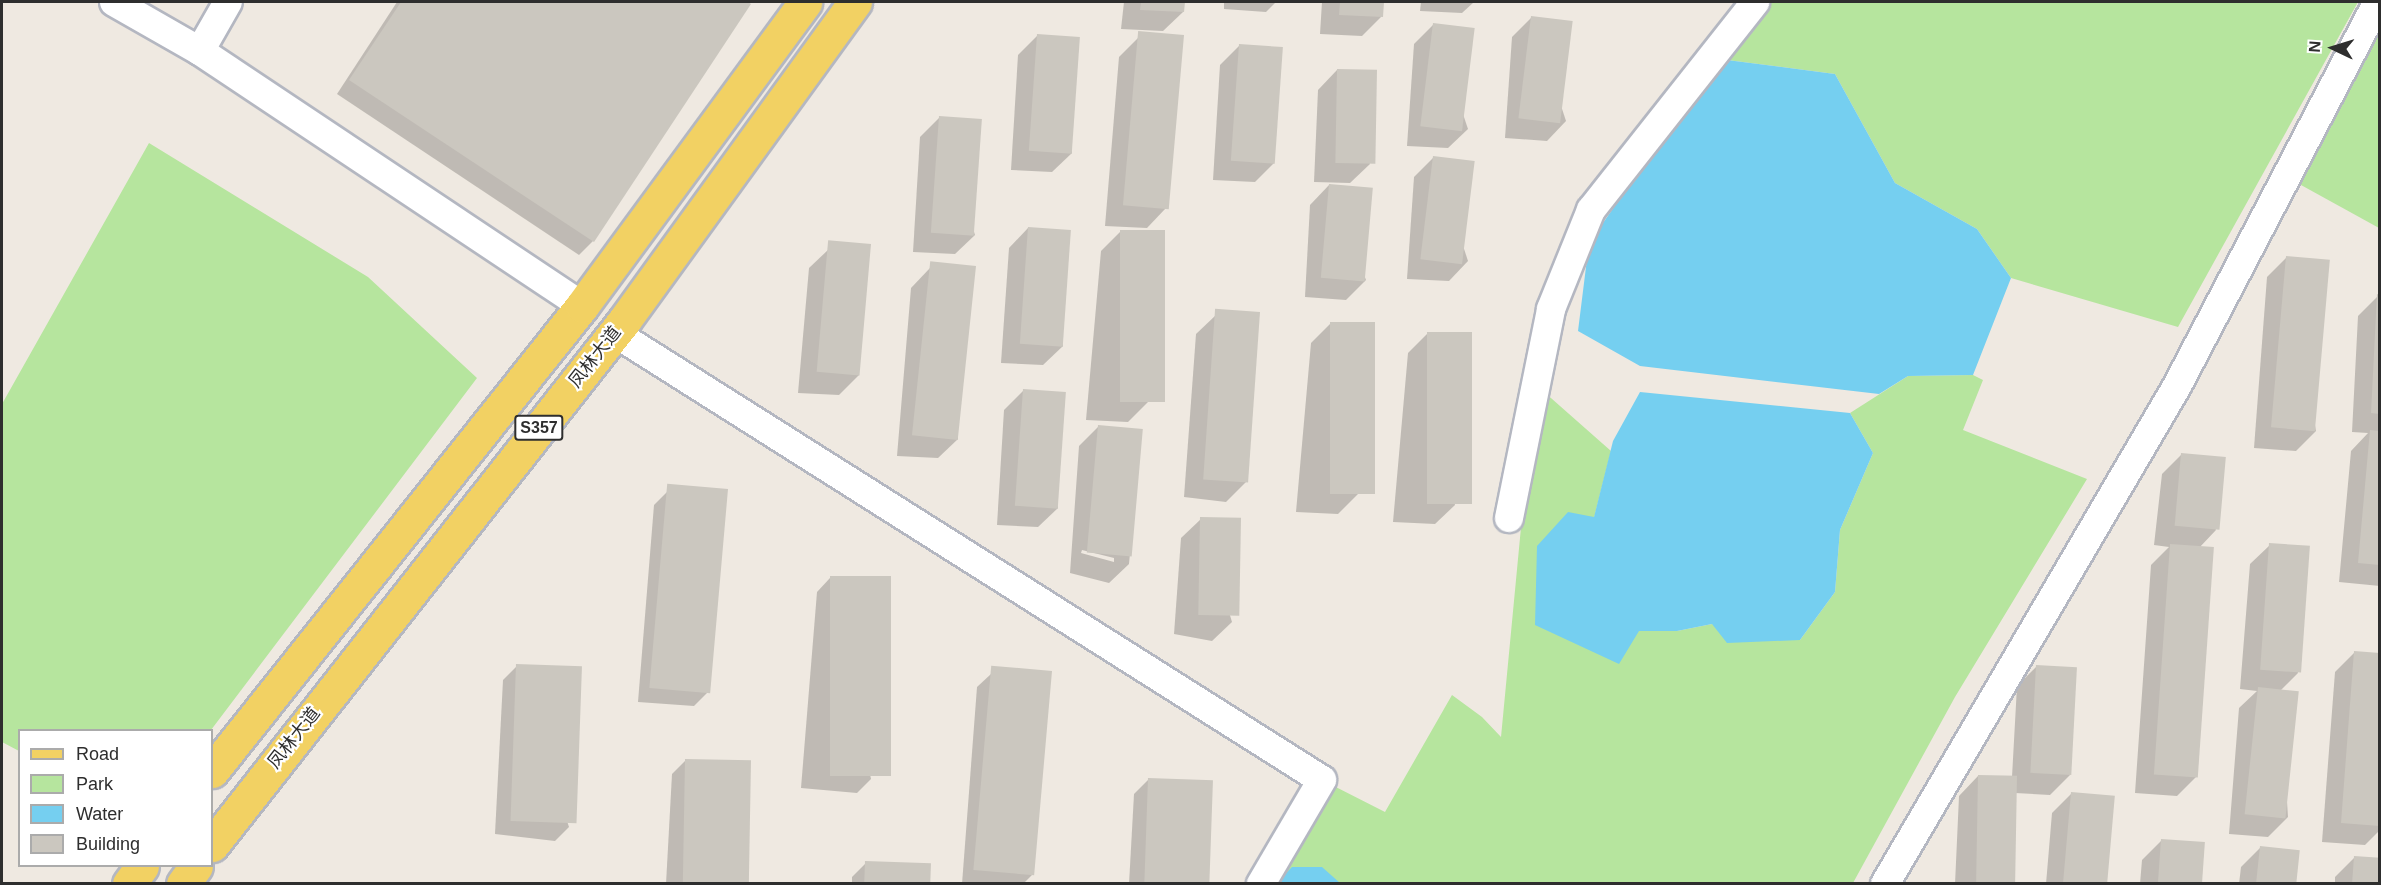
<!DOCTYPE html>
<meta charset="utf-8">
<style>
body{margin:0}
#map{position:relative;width:2381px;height:885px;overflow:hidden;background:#efe9e1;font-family:Arial,"Noto Sans SC",sans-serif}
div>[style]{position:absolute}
.green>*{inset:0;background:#b6e59e}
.water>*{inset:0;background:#75cff0}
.shadow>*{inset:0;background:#0003}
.building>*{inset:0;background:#cbc7bf;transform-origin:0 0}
.roads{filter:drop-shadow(2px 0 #b4b7c1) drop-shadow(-2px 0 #b4b7c1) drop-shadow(0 2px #b4b7c1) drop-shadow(0 -2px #b4b7c1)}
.minor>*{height:28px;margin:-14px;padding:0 14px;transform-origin:14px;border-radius:14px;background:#fff}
.major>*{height:33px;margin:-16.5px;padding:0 16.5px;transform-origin:16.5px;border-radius:16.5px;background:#f2d163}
span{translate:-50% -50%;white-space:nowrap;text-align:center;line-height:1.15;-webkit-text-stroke:4.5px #fff;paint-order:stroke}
.shield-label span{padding:2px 4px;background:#fff;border:2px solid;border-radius:4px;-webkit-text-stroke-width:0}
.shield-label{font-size:16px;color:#2e2e2e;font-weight:700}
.street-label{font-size:18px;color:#2e2e2e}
.frame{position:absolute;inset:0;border:3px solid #2e2e2e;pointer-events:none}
.legend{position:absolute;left:18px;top:729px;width:195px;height:138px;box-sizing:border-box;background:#fff;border:2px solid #ababab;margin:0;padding:8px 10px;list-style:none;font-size:18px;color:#2e2e2e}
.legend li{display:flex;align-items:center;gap:12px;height:30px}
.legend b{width:30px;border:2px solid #ababab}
.north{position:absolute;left:2303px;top:18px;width:60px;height:60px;-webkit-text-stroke:4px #fff;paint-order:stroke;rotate:274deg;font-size:16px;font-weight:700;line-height:24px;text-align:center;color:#2e2e2e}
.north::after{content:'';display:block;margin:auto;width:21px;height:27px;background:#2e2e2e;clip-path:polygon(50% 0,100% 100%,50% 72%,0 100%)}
</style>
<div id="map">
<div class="green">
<i style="clip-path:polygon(1770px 2px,2358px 2px,2178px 327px,2011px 278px,1977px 229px,1895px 183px,1835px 74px,1727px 60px)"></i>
<i style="clip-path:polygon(2379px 2px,2379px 228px,2301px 185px,2289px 172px)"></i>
<i style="clip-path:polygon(149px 143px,368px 277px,477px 378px,211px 730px,20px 730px,19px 751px,2px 742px,2px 404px)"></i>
<i style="clip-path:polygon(1973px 375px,1983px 380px,1963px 430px,2087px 479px,1955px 697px,1853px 883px,1265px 884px,1322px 780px,1385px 812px,1452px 695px,1482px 717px,1501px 737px,1522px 517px,1543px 391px,1611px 451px,1594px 518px,1639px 631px,1677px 631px,1712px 624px,1800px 640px,1835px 592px,1840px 530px,1873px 453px,1850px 413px,1908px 376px)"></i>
</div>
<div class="water">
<i style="clip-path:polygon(1727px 60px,1835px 74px,1895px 183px,1977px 229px,2011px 278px,1973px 375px,1908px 376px,1879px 394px,1640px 366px,1578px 331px,1589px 243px,1660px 141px)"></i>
<i style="clip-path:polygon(1640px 392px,1850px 413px,1873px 453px,1840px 530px,1835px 592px,1800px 640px,1727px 643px,1712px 624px,1677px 631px,1639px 631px,1619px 664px,1535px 625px,1537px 546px,1568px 512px,1594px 517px,1613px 441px)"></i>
<i style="clip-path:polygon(1292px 867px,1322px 867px,1340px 883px,1276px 884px)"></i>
</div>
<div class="shadow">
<i style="clip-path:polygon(397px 2px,745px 2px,749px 4px,593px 241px,579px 255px,337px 94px)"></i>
<i style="clip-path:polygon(1124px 2px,1184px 2px,1183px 12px,1163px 31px,1121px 29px)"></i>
<i style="clip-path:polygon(1224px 2px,1276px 2px,1266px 12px,1224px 9px)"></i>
<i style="clip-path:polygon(1322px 2px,1382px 2px,1381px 17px,1362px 36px,1320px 34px)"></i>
<i style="clip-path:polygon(1421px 2px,1474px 2px,1462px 13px,1420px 11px)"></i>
<i style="clip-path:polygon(1532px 17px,1566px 121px,1547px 141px,1505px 138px,1512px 37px)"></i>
<i style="clip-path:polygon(1433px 25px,1468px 129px,1448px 148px,1407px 146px,1414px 44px)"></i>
<i style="clip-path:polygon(1037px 36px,1072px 153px,1052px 172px,1011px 170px,1018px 55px)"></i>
<i style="clip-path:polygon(1139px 37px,1166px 208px,1147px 228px,1105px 226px,1119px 57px)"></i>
<i style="clip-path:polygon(1240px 45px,1274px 163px,1255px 182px,1213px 180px,1220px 65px)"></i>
<i style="clip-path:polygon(1337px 70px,1370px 164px,1350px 183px,1314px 182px,1318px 90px)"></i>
<i style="clip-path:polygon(940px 117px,975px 235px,955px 254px,913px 252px,920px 137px)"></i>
<i style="clip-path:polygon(1434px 157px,1468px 261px,1449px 281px,1407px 279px,1414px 177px)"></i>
<i style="clip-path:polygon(1330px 184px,1366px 280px,1346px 300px,1305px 297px,1310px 205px)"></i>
<i style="clip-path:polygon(1028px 228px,1063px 346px,1043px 365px,1001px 363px,1009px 248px)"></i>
<i style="clip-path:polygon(1120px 232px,1148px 402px,1128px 422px,1086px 420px,1101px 251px)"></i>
<i style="clip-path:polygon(829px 249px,859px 375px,839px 395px,798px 393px,809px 268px)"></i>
<i style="clip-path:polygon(2286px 258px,2316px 431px,2296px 451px,2254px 448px,2267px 277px)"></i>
<i style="clip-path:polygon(930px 268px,958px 439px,938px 458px,897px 456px,911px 288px)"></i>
<i style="clip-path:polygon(2378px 296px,2380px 296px,2380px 586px,2339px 582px,2351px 451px,2368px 433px,2352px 432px,2358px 316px)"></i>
<i style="clip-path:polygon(1216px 315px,1246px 482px,1226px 502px,1184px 497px,1196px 334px)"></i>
<i style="clip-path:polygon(1330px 324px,1358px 494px,1338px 514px,1296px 512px,1311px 343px)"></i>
<i style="clip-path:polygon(1427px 334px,1455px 505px,1435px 524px,1393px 522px,1408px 353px)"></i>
<i style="clip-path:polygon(1023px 391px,1058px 508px,1038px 527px,997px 525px,1004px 410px)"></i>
<i style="clip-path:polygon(evenodd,1098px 427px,1142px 430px,1129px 564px,1109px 583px,1070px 573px,1079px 446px,1098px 427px,1082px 550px,1114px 558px,1114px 562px,1081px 553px,1082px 550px)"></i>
<i style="clip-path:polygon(2182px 454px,2216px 530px,2199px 548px,2197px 776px,2177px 796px,2135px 793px,2151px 565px,2169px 547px,2154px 545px,2162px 474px)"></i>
<i style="clip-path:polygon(668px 491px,708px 692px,694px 706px,638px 702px,654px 505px)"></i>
<i style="clip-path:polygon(1201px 519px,1232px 622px,1212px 641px,1174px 634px,1181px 538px)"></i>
<i style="clip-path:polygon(2270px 545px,2298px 673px,2280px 691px,2288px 817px,2268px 837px,2229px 834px,2239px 708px,2257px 691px,2240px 689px,2250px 564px)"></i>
<i style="clip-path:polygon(830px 578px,871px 779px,857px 793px,801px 788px,817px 592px)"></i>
<i style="clip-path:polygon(2355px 652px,2380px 654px,2380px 830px,2365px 845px,2322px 842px,2335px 672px)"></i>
<i style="clip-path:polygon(517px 666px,569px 827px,555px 841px,495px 834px,503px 680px)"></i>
<i style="clip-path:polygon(2037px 666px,2070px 775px,2050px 795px,2015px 793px,2011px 884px,1955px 884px,1959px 796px,1978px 776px,2012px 777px,2017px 686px)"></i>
<i style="clip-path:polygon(991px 674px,1032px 875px,1023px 884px,962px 884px,977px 687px)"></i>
<i style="clip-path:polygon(686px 760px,741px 884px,666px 884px,672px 774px)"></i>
<i style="clip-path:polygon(1148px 780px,1204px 884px,1129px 884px,1134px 794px)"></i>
<i style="clip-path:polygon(2071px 794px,2107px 884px,2046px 884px,2052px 813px)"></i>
<i style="clip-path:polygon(2162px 840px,2201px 884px,2140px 884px,2142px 860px)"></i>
<i style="clip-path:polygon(2260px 848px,2296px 884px,2239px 884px,2241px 867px)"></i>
<i style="clip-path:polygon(2355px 857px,2380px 884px,2335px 884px,2335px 877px)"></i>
<i style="clip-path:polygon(866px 863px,928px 884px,852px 884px,852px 877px)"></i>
</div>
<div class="building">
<i style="clip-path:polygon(401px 2px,748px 2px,751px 4px,594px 242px,349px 80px)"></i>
<i style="clip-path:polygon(1141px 2px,1185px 2px,1184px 12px,1140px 10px)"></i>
<i style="clip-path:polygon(1340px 2px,1384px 2px,1383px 17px,1339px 15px)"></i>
<i style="left:1531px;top:16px;width:42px;height:103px;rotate:7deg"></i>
<i style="left:1433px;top:23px;width:42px;height:104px;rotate:7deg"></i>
<i style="left:1037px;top:34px;width:43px;height:117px;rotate:4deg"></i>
<i style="left:1184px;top:35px;width:175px;height:46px;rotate:95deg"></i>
<i style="left:1239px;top:44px;width:44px;height:117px;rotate:4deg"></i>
<i style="left:1337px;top:69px;width:40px;height:94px;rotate:1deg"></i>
<i style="left:939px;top:116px;width:43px;height:117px;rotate:4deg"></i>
<i style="left:1433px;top:156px;width:42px;height:104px;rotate:7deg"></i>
<i style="left:1329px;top:184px;width:44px;height:94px;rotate:5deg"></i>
<i style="left:1028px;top:227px;width:43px;height:117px;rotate:4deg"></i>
<i style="left:1120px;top:230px;width:45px;height:172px"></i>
<i style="left:871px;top:244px;width:132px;height:43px;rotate:95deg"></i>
<i style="left:2286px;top:256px;width:44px;height:172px;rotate:5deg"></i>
<i style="left:976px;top:266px;width:175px;height:46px;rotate:96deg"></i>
<i style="clip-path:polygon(2377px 294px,2380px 295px,2380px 414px,2371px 413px)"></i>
<i style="left:1260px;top:312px;width:171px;height:45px;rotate:94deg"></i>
<i style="left:1330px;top:322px;width:45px;height:172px"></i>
<i style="left:1427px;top:332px;width:45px;height:172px"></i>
<i style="left:1023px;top:389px;width:43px;height:117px;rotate:4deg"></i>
<i style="left:1098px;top:425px;width:45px;height:128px;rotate:5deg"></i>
<i style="clip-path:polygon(2370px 430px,2380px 431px,2380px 565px,2358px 563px)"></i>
<i style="left:2181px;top:453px;width:45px;height:73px;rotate:5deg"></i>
<i style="left:728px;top:489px;width:205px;height:61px;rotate:95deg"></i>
<i style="left:1200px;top:517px;width:41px;height:98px;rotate:1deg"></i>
<i style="left:2269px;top:543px;width:41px;height:127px;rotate:4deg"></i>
<i style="left:2170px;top:544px;width:44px;height:231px;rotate:4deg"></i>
<i style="left:830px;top:576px;width:61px;height:200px"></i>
<i style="clip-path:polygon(2354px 651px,2380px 653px,2380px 826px,2341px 823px)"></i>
<i style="left:516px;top:664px;width:66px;height:157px;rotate:2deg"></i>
<i style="left:2036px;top:665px;width:41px;height:108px;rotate:3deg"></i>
<i style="left:1052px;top:671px;width:205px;height:61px;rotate:95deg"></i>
<i style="left:2258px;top:687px;width:41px;height:128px;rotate:6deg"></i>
<i style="left:685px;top:759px;width:66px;height:125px;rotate:1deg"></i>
<i style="left:1978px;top:775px;width:39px;height:109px;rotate:1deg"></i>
<i style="left:1148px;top:778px;width:65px;height:106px;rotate:2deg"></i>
<i style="left:2071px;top:792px;width:44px;height:92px;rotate:5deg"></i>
<i style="left:2161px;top:839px;width:44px;height:45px;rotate:4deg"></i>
<i style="left:2260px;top:846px;width:40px;height:38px;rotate:6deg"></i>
<i style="left:2354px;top:856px;width:26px;height:28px;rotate:4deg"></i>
<i style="left:865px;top:861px;width:66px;height:23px;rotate:2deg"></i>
</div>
<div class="roads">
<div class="minor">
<i style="left:114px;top:2px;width:99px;rotate:29.7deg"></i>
<i style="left:200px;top:51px;width:56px;rotate:-60.3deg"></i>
<i style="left:200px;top:51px;width:459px;rotate:33.7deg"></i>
<i style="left:615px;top:333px;width:836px;rotate:32.3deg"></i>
<i style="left:1322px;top:780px;width:121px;rotate:120.4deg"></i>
<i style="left:1509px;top:518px;width:213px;rotate:-78.6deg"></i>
<i style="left:1551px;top:309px;width:107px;rotate:-68deg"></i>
<i style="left:1591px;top:210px;width:265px;rotate:-51.7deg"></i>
<i style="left:1885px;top:884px;width:577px;rotate:-59.61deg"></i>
<i style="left:2177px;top:386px;width:433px;rotate:-62.4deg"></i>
</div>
<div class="major">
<i style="left:212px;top:771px;width:594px;rotate:-51.49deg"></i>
<i style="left:582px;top:306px;width:377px;rotate:-53.7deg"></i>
<i style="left:212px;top:845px;width:667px;rotate:-51.82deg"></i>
<i style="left:624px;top:321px;width:394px;rotate:-54.1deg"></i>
<i style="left:129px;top:884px;width:22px;rotate:-54deg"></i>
<i style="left:183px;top:884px;width:22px;rotate:-54deg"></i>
</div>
</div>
<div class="shield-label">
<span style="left:539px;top:428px">S357</span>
</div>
<div class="street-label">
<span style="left:595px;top:357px;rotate:-52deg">凤林大道</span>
<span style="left:294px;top:738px;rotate:-52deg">凤林大道</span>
</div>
<div class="frame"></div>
<ul class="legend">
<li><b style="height:8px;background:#f2d163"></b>Road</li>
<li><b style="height:16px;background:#b6e59e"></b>Park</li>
<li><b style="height:16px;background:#75cff0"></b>Water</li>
<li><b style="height:16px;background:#cbc7bf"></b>Building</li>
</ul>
<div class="north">N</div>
</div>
